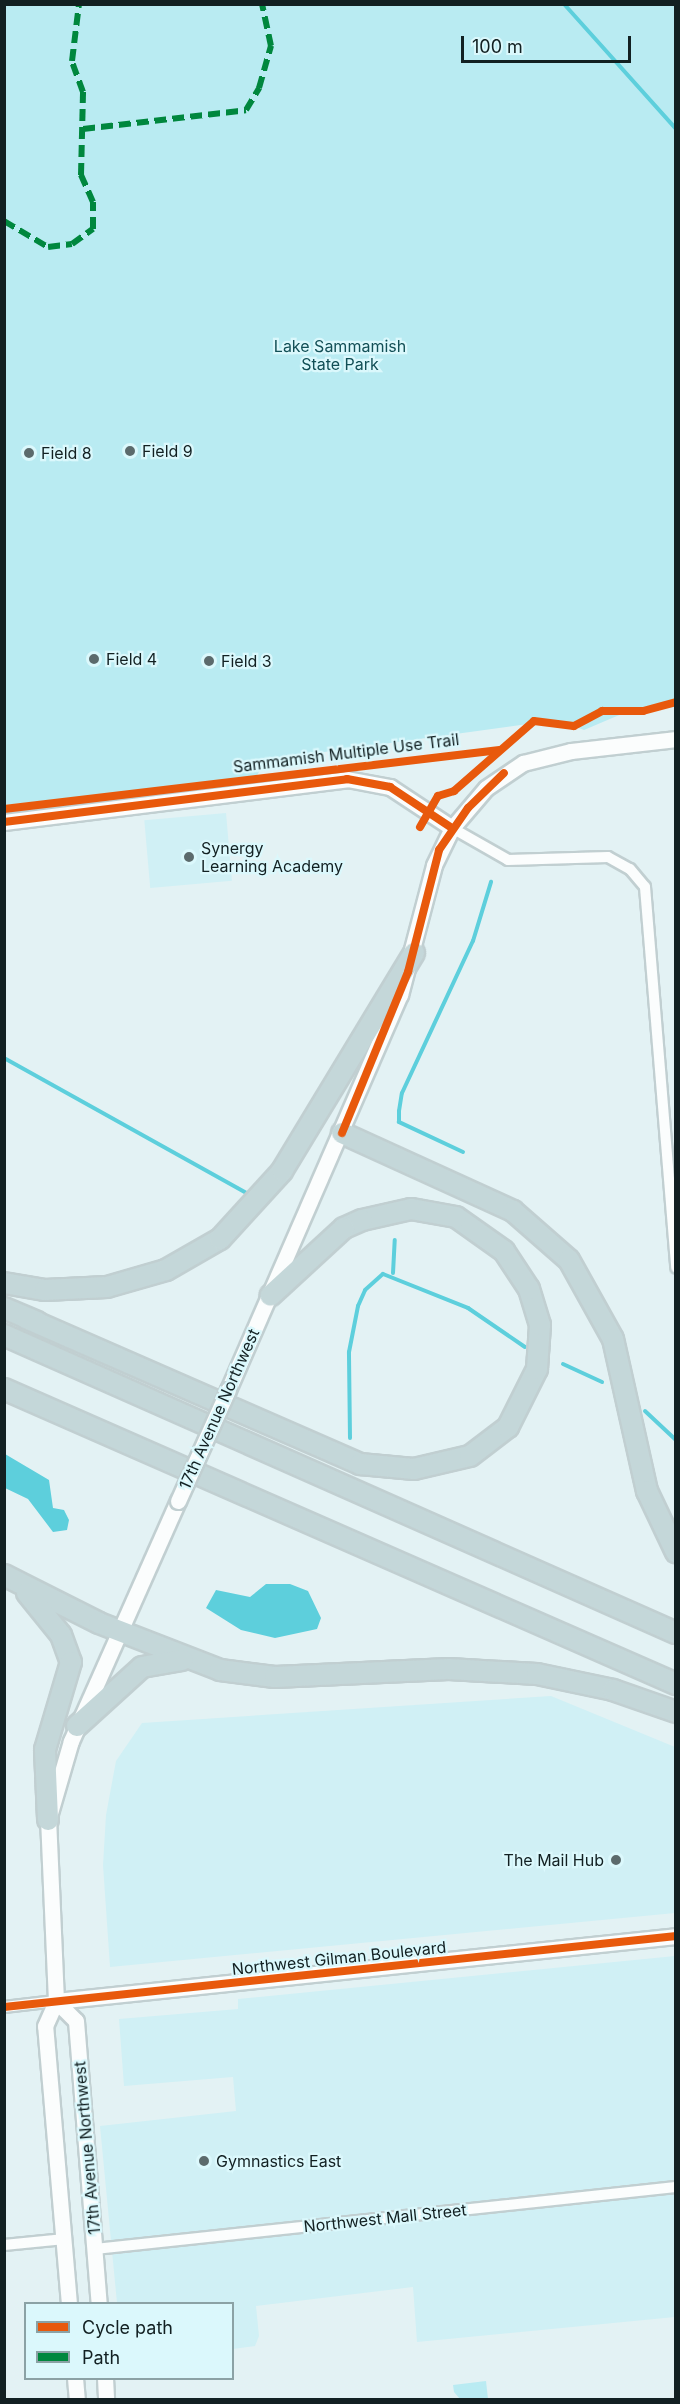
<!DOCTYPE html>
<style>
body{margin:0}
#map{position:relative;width:680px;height:2404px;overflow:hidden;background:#e3f2f4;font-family:Inter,sans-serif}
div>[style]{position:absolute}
.built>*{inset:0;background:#d0f0f5;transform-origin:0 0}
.green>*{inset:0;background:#b9ebf2}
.water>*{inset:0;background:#5dcfdc}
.stream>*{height:4px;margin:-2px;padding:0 2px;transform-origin:2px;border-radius:2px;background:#5dcfdc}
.roads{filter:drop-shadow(2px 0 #c1cfd1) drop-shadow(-2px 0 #c1cfd1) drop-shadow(0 2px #c1cfd1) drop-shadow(0 -2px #c1cfd1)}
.street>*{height:10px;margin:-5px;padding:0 5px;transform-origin:5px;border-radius:5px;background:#fbfdfd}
.secondary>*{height:15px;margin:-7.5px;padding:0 7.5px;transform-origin:7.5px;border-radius:7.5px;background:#fbfdfd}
.highway>*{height:20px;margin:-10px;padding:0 10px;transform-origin:10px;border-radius:10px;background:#c4d7d9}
.bridges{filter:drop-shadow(2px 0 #c1cfd1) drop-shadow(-2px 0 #c1cfd1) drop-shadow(0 2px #c1cfd1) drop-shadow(0 -2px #c1cfd1)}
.secondary-bridge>*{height:15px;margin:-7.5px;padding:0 7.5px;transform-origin:7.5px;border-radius:7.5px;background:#fbfdfd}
.quiet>*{height:6px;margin-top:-3px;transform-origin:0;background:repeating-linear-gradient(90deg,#00873e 0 12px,transparent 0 18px)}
.cycleway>*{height:8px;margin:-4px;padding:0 4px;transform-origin:4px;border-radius:4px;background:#e8590c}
.dots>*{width:16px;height:16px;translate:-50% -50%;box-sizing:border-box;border:3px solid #dbf8fc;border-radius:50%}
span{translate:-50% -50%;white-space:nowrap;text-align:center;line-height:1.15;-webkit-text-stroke:4.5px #dbf8fc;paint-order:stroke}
.park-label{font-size:16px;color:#124f56}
.poi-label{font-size:16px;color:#122022}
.left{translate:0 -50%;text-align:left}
.right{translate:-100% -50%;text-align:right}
.street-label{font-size:16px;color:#122022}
.frame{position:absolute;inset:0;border:6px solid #122022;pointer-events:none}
.legend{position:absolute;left:24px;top:2302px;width:210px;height:78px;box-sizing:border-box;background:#dbf8fc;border:2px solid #8ba2a5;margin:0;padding:8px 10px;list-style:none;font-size:18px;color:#122022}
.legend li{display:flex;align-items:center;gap:12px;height:30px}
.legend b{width:30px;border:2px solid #8ba2a5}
.scale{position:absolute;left:461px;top:36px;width:170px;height:27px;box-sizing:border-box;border:3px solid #122022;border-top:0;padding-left:8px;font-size:18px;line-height:21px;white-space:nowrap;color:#122022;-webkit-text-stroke:4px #dbf8fc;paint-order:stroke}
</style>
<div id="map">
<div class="built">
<i style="left:226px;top:813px;width:68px;height:82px;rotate:85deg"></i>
<i style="clip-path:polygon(551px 1696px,675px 1747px,675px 1913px,110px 1967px,103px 1865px,106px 1815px,116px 1761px,142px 1723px)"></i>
<i style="clip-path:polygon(675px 1956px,675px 2317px,417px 2342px,413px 2287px,256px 2306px,259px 2336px,255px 2346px,233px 2349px,232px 2304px,117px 2303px,100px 2126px,236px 2111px,233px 2077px,124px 2086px,119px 2019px,238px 2009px,238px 1999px)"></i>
</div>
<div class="green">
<i style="clip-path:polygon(4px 5px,675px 5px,675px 707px,631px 710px,584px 730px,557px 720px,266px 760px,256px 777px,5px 805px)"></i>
<i style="clip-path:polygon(486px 2381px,488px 2399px,460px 2399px,454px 2392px,453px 2385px)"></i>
</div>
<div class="water">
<i style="clip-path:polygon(5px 1454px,49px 1480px,53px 1508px,64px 1510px,69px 1520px,67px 1530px,53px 1532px,28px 1499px,5px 1488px)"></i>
<i style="clip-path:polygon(266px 1584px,290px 1584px,308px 1591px,321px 1618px,317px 1629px,275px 1638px,241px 1630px,206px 1608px,216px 1590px,250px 1597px)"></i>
</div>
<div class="stream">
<i style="left:564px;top:4px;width:168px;rotate:48.1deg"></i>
<i style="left:4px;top:1058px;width:278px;rotate:29.1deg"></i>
<i style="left:463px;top:1152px;width:71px;rotate:-154.9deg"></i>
<i style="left:399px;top:1122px;width:11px;rotate:-90deg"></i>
<i style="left:399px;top:1111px;width:18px;rotate:-81deg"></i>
<i style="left:402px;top:1093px;width:168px;rotate:-65deg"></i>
<i style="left:473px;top:941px;width:62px;rotate:-73deg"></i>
<i style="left:393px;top:1273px;width:33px;rotate:-87deg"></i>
<i style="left:563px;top:1364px;width:43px;rotate:24.8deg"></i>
<i style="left:645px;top:1411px;width:42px;rotate:43.1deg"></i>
<i style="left:350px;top:1438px;width:86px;rotate:-90.7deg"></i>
<i style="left:349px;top:1352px;width:47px;rotate:-78.9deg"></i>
<i style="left:358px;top:1306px;width:17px;rotate:-66deg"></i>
<i style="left:365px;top:1290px;width:24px;rotate:-42deg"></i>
<i style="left:383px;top:1274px;width:92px;rotate:21.8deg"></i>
<i style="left:468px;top:1308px;width:69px;rotate:34.4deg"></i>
</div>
<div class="roads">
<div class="street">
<i style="left:452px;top:828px;width:64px;rotate:29.7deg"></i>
<i style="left:508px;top:860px;width:100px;rotate:-1.7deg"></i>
<i style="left:608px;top:857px;width:25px;rotate:29deg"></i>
<i style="left:630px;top:869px;width:23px;rotate:50deg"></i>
<i style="left:645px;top:887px;width:382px;rotate:85.3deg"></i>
<i style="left:4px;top:2007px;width:52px;rotate:-6.6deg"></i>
<i style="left:4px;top:2245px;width:61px;rotate:-5.6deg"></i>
<i style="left:95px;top:2249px;width:584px;rotate:-6.09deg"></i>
</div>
<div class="secondary">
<i style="left:4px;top:822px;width:346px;rotate:-7.1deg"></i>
<i style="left:347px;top:779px;width:44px;rotate:10.5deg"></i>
<i style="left:390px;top:787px;width:74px;rotate:33.5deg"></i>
<i style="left:228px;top:1390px;width:431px;rotate:-66.5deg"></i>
<i style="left:400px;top:995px;width:134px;rotate:-75.3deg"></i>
<i style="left:434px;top:865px;width:41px;rotate:-64.1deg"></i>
<i style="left:452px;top:828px;width:52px;rotate:-49.6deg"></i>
<i style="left:486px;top:788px;width:45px;rotate:-34deg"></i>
<i style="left:523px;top:763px;width:49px;rotate:-14deg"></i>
<i style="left:571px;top:751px;width:106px;rotate:-6.5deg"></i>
<i style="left:56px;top:2001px;width:623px;rotate:-5.98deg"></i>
<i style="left:56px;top:2001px;width:28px;rotate:45deg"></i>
<i style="left:76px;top:2021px;width:284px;rotate:85.4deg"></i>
<i style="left:69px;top:2304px;width:279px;rotate:-94.9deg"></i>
<i style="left:45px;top:2026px;width:27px;rotate:-66deg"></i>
<i style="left:56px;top:2001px;width:181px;rotate:-92.5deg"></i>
<i style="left:48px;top:1820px;width:82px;rotate:-73.8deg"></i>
<i style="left:71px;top:1741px;width:263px;rotate:-66deg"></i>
<i style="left:75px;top:2378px;width:22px;rotate:85deg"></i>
<i style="left:105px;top:2378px;width:22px;rotate:87deg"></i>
</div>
<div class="highway">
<i style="left:342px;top:1133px;width:188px;rotate:24.5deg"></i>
<i style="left:513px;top:1211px;width:74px;rotate:41.2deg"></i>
<i style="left:569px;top:1260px;width:90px;rotate:60.9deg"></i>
<i style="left:613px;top:1339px;width:156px;rotate:77.4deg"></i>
<i style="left:647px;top:1491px;width:68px;rotate:64.6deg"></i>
<i style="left:4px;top:1283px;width:42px;rotate:9.7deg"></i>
<i style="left:45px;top:1290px;width:62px;rotate:-2.8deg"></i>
<i style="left:107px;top:1287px;width:61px;rotate:-16.1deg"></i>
<i style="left:166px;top:1270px;width:62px;rotate:-29.9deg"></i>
<i style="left:220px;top:1239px;width:92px;rotate:-47.6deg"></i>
<i style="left:282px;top:1171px;width:255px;rotate:-58.8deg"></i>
<i style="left:4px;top:1308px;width:36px;rotate:23deg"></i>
<i style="left:26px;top:1318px;width:365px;rotate:23.6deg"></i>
<i style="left:360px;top:1464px;width:54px;rotate:5.3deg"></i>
<i style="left:414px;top:1469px;width:57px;rotate:-13.1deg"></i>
<i style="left:470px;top:1456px;width:48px;rotate:-37.3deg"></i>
<i style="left:508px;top:1427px;width:65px;rotate:-63.4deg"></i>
<i style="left:537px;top:1369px;width:44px;rotate:-86.1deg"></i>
<i style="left:540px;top:1325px;width:38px;rotate:-107deg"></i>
<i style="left:529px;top:1289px;width:45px;rotate:-123.3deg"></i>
<i style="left:504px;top:1251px;width:59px;rotate:-144.7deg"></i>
<i style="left:456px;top:1217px;width:46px;rotate:-169.9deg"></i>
<i style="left:411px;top:1209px;width:50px;rotate:167.3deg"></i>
<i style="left:362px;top:1220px;width:20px;rotate:156deg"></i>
<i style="left:344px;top:1228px;width:100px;rotate:137.4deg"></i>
<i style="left:4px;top:1335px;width:735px;rotate:23.92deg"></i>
<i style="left:4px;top:1389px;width:734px;rotate:23.7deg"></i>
<i style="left:4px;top:1575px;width:106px;rotate:26.8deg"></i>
<i style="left:99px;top:1623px;width:130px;rotate:21.2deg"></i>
<i style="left:220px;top:1670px;width:55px;rotate:7.3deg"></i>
<i style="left:275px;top:1677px;width:174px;rotate:-2.6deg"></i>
<i style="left:449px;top:1669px;width:88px;rotate:3.3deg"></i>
<i style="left:537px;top:1674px;width:78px;rotate:11.9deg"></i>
<i style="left:613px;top:1690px;width:67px;rotate:19.2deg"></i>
<i style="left:27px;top:1593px;width:54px;rotate:51deg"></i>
<i style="left:61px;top:1635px;width:29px;rotate:70deg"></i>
<i style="left:71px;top:1662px;width:92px;rotate:106.5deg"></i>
<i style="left:45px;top:1750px;width:70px;rotate:87.5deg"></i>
<i style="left:77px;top:1726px;width:88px;rotate:-42.2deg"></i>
<i style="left:142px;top:1667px;width:41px;rotate:-9.9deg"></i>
</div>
</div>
<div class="bridges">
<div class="secondary-bridge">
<i style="left:178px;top:1501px;width:122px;rotate:-65.8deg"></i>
</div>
</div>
<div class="quiet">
<i style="left:83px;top:129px;width:164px;rotate:-6.6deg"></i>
<i style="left:246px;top:110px;width:26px;rotate:-59deg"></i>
<i style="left:259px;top:88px;width:44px;rotate:-74.1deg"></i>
<i style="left:271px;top:46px;width:43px;rotate:-102.1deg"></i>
<i style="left:4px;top:221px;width:51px;rotate:30.6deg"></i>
<i style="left:48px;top:247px;width:24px;rotate:-7deg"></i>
<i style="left:72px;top:244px;width:26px;rotate:-36deg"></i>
<i style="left:93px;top:229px;width:27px;rotate:-90deg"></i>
<i style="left:93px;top:202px;width:30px;rotate:-114deg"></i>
<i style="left:81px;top:175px;width:83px;rotate:-88.6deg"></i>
<i style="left:83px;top:92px;width:33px;rotate:-110deg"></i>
<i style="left:72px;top:61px;width:57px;rotate:-83deg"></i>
</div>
<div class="cycleway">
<i style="left:4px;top:809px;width:499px;rotate:-6.8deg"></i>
<i style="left:4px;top:822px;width:346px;rotate:-7.1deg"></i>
<i style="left:347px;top:779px;width:44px;rotate:10.5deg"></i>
<i style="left:390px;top:787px;width:74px;rotate:33.5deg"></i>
<i style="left:420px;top:827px;width:36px;rotate:-60deg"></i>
<i style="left:438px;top:796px;width:17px;rotate:-17deg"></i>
<i style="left:454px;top:791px;width:106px;rotate:-41.2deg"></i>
<i style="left:534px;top:721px;width:40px;rotate:7.1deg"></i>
<i style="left:574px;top:726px;width:32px;rotate:-28deg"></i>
<i style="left:602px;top:711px;width:41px"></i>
<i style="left:643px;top:711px;width:34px;rotate:-15deg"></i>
<i style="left:342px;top:1133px;width:174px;rotate:-67.7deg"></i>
<i style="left:408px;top:972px;width:126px;rotate:-75.7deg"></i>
<i style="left:439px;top:850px;width:51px;rotate:-55.4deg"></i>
<i style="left:468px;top:808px;width:50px;rotate:-44.2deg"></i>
<i style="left:4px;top:2007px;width:676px;rotate:-6.03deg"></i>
</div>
<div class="dots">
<i style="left:130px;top:451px;background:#5b6a6c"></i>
<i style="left:29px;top:453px;background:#5b6a6c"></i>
<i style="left:94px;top:659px;background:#5b6a6c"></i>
<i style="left:209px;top:661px;background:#5b6a6c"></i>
<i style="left:189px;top:857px;background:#5b6a6c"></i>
<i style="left:616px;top:1860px;background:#5b6a6c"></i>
<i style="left:204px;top:2161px;background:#5b6a6c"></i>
</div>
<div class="park-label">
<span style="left:340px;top:355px">Lake Sammamish<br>State Park</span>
</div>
<div class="poi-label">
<span class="left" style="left:142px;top:451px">Field 9</span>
<span class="left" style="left:41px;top:453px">Field 8</span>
<span class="left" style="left:106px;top:659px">Field 4</span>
<span class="left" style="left:221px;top:661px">Field 3</span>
<span class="left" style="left:201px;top:857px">Synergy<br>Learning Academy</span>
<span class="right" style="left:604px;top:1860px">The Mail Hub</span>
<span class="left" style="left:216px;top:2161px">Gymnastics East</span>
</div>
<div class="street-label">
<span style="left:346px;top:753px;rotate:-7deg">Sammamish Multiple Use Trail</span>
<span style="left:219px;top:1409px;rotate:-66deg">17th Avenue Northwest</span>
<span style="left:339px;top:1958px;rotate:-6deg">Northwest Gilman Boulevard</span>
<span style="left:87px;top:2148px;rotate:-95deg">17th Avenue Northwest</span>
<span style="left:385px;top:2218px;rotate:-6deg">Northwest Mall Street</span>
</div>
<div class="frame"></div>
<ul class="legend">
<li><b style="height:8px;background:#e8590c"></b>Cycle path</li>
<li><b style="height:8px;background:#00873e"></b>Path</li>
</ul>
<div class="scale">100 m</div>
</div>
